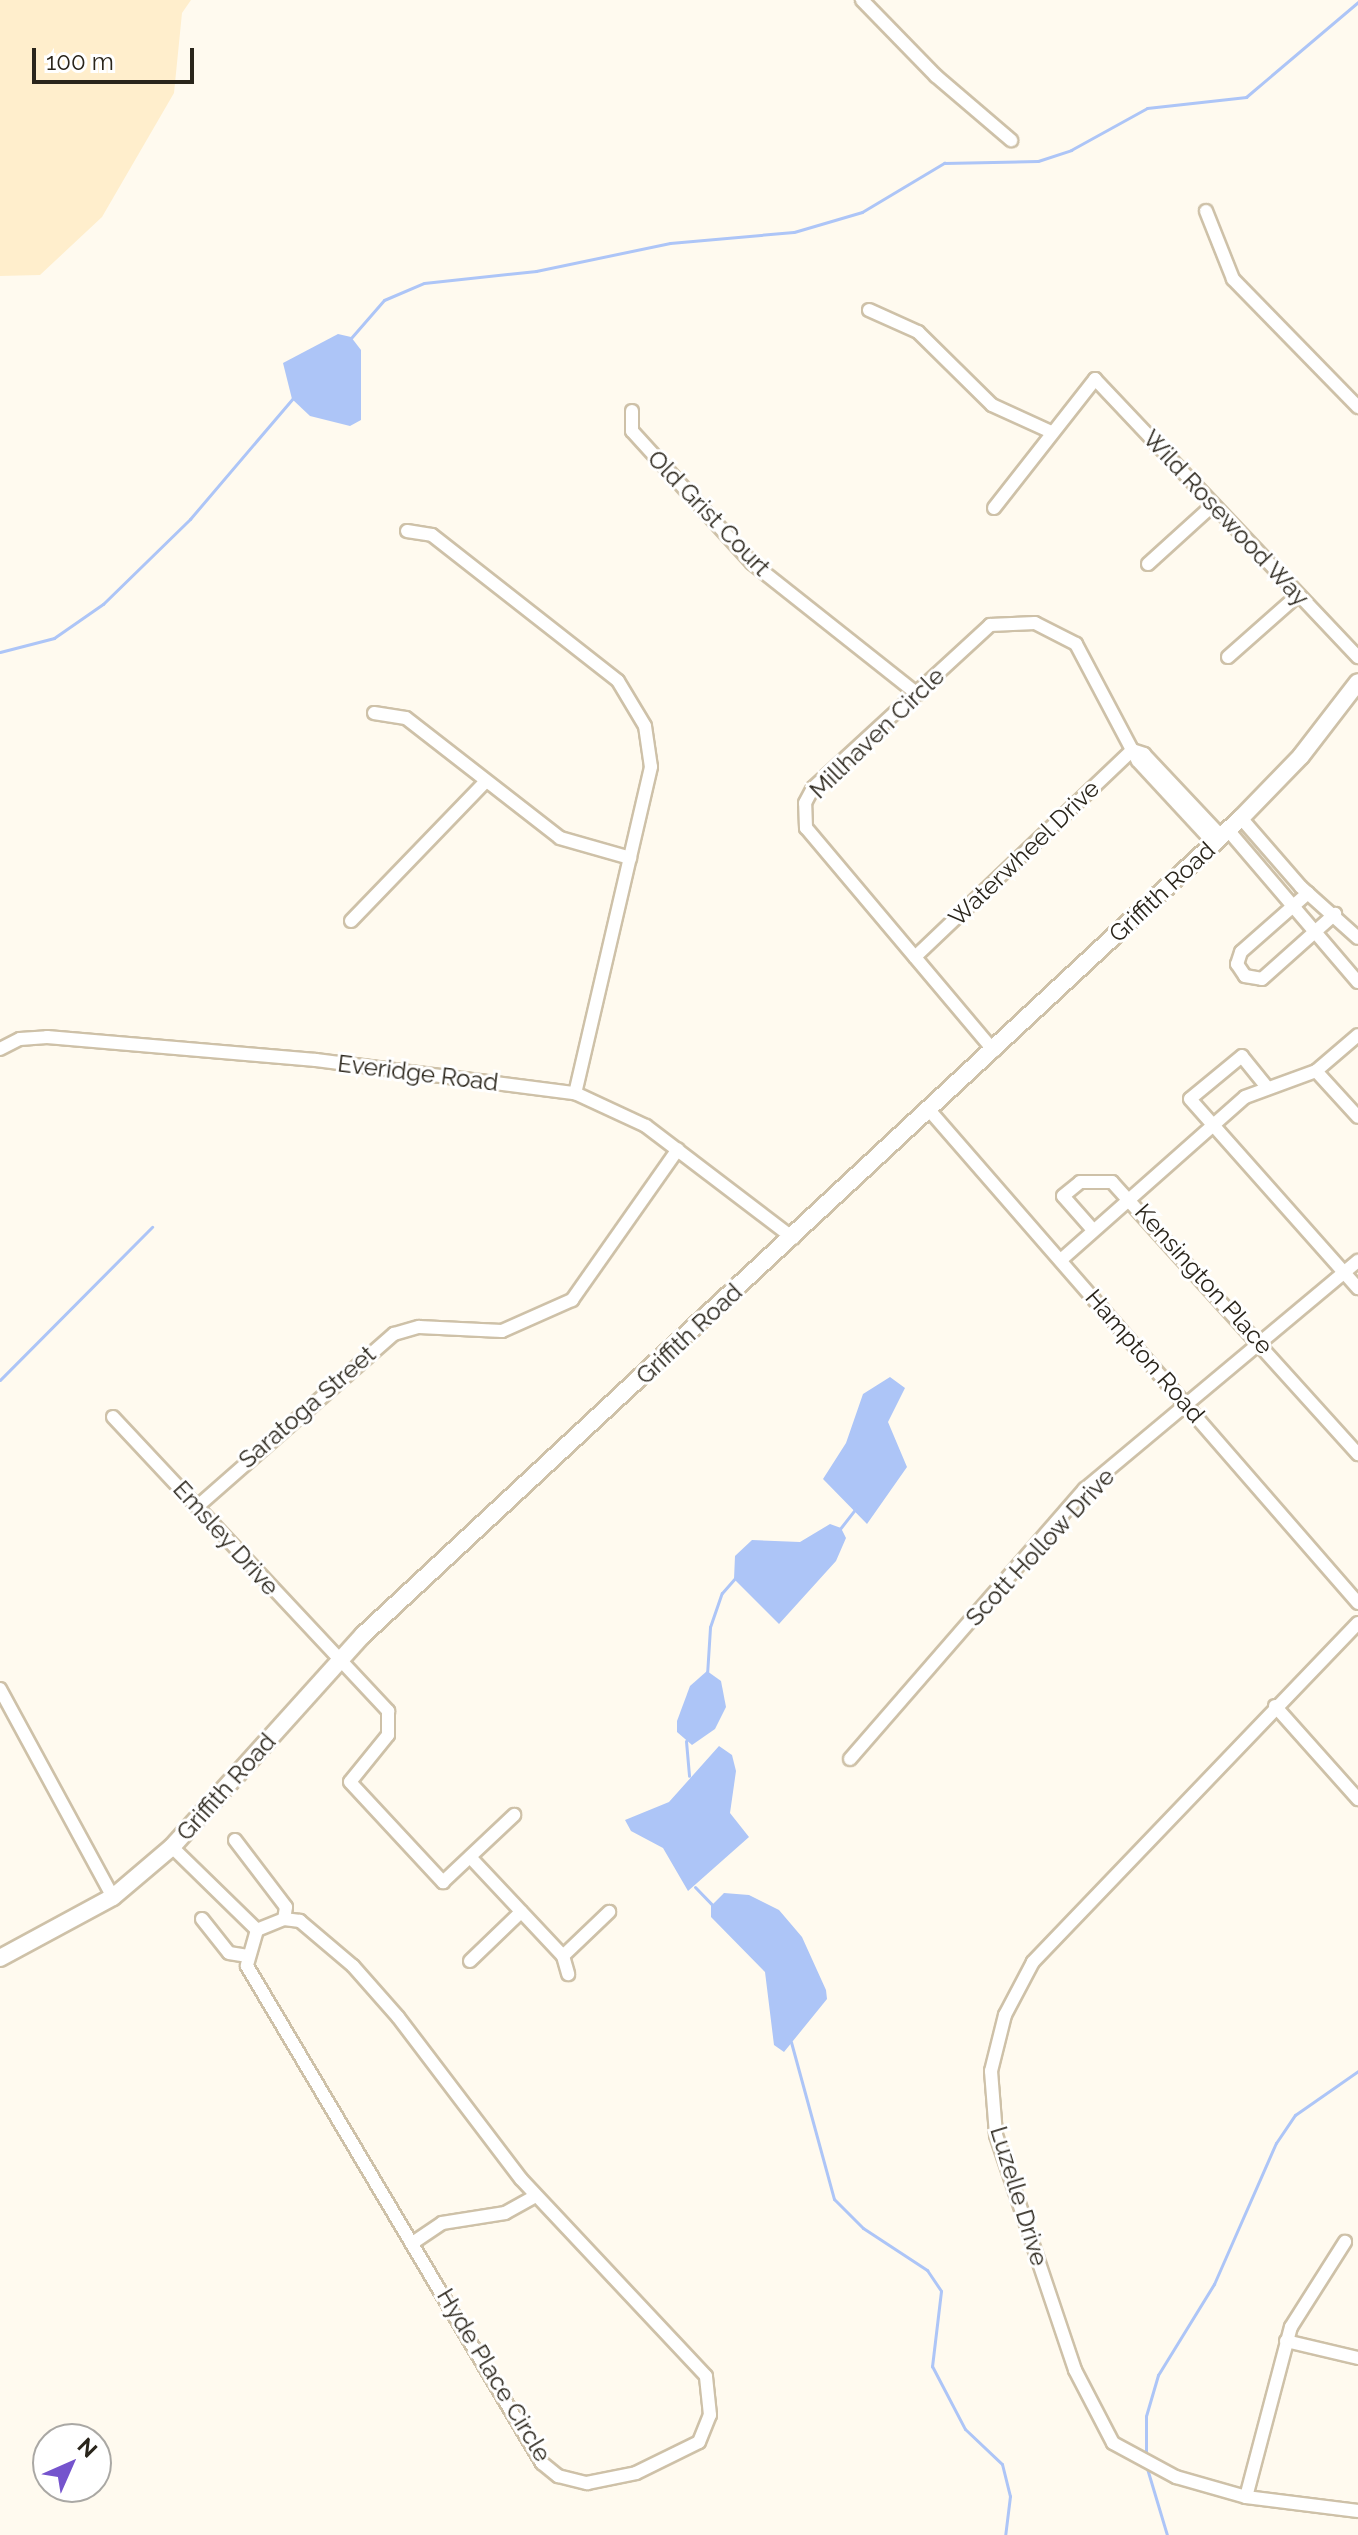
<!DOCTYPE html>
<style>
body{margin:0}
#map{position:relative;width:1358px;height:2535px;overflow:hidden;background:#fffaef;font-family:Raleway,sans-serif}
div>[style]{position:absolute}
.built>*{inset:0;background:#fec}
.water>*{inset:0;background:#adc5f7}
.stream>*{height:3px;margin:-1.5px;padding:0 1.5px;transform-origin:1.5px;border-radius:1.5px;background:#adc5f7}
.roads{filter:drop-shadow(2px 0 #cec1a8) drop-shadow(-2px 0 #cec1a8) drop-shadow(0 2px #cec1a8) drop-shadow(0 -2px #cec1a8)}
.minor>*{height:12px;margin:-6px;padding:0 6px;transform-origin:6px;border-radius:6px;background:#fff}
.tertiary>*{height:16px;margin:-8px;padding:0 8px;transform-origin:8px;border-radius:8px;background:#fff}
span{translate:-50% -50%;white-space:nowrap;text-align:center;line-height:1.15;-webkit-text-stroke:6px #fff;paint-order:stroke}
.street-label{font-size:24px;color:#2a251b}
.north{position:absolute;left:32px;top:2423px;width:80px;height:80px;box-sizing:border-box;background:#fff;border:2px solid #aaa8a4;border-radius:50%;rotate:45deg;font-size:22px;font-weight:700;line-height:32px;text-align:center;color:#2a251b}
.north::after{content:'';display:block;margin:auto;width:28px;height:36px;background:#7554cd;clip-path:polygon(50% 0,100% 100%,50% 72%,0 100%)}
.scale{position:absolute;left:32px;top:48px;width:162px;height:36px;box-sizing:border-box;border:4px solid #2a251b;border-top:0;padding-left:10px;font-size:24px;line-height:28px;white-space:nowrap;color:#2a251b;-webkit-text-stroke:6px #fff;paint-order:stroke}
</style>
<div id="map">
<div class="built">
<i style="clip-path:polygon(0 0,191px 0,182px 13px,174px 93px,102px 217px,40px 275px,0 276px)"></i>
</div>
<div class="water">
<i style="clip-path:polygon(338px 334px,351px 337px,361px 350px,361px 420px,350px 426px,310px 416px,292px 399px,283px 363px)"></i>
<i style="clip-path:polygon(890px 1377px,905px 1388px,888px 1422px,907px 1467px,867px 1524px,823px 1479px,846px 1443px,863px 1394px)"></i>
<i style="clip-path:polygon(830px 1524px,841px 1528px,846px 1538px,836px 1561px,779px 1624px,734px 1579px,735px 1556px,752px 1540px,800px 1542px)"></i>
<i style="clip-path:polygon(707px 1671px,721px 1681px,726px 1707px,715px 1729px,692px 1745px,677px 1732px,677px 1721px,690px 1686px)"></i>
<i style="clip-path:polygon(719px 1746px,732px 1755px,736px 1771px,730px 1813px,749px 1837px,688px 1891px,663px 1848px,631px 1831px,625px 1820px,669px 1802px)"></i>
<i style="clip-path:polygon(724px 1893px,749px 1895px,779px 1910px,802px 1937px,826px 1990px,827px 1999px,784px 2052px,774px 2045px,765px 1972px,711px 1917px,711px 1906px)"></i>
</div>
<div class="stream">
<i style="left:351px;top:338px;width:50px;rotate:-49deg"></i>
<i style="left:384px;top:300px;width:43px;rotate:-23deg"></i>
<i style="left:424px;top:283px;width:113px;rotate:-6.1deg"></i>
<i style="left:536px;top:271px;width:137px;rotate:-11.8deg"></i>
<i style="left:670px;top:243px;width:124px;rotate:-5.1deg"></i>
<i style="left:794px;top:232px;width:71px;rotate:-16.4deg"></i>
<i style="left:862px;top:212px;width:96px;rotate:-30.9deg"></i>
<i style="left:944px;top:163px;width:94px;rotate:-1.2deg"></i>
<i style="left:1038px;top:161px;width:35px;rotate:-18deg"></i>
<i style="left:1071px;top:150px;width:87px;rotate:-28.9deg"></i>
<i style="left:1147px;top:108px;width:100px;rotate:-6.3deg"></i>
<i style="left:1246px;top:97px;width:147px;rotate:-40.3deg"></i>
<i style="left:0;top:652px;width:56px;rotate:-14.5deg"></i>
<i style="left:54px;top:638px;width:60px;rotate:-34.8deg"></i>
<i style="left:103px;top:604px;width:122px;rotate:-44.3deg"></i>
<i style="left:190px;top:519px;width:160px;rotate:-49.6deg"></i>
<i style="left:0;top:1380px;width:216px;rotate:-45.2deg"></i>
<i style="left:839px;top:1530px;width:28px;rotate:-52deg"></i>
<i style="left:707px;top:1675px;width:48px;rotate:-86.4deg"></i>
<i style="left:710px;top:1627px;width:36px;rotate:-71deg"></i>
<i style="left:722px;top:1593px;width:20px;rotate:-49deg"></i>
<i style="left:686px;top:1741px;width:35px;rotate:85deg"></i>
<i style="left:695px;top:1887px;width:28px;rotate:46deg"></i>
<i style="left:791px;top:2042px;width:163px;rotate:74.7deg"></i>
<i style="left:834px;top:2199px;width:41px;rotate:45deg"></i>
<i style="left:863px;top:2228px;width:77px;rotate:33.3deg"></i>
<i style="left:927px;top:2270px;width:25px;rotate:56deg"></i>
<i style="left:941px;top:2291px;width:76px;rotate:96.8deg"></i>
<i style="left:932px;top:2366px;width:71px;rotate:62.4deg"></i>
<i style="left:965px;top:2429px;width:51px;rotate:43.4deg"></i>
<i style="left:1002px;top:2464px;width:33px;rotate:76deg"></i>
<i style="left:1010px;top:2496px;width:39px;rotate:97deg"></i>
<i style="left:1146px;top:2457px;width:41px;rotate:-90deg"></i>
<i style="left:1146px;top:2416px;width:43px;rotate:-73.7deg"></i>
<i style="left:1158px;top:2375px;width:107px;rotate:-58.4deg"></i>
<i style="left:1214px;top:2284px;width:154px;rotate:-66.3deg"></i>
<i style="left:1276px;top:2143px;width:34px;rotate:-56deg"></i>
<i style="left:1295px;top:2115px;width:77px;rotate:-34.9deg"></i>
<i style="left:1146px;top:2465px;width:73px;rotate:73.3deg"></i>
</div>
<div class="roads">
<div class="minor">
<i style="left:862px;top:0;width:106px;rotate:45.8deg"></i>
<i style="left:936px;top:76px;width:99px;rotate:40.5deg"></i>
<i style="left:1206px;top:211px;width:73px;rotate:68.3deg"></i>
<i style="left:1233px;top:279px;width:179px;rotate:45.7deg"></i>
<i style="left:869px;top:310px;width:54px;rotate:24.2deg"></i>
<i style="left:918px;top:332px;width:104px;rotate:44.6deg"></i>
<i style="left:992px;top:405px;width:63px;rotate:24.5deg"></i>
<i style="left:632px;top:411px;width:20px;rotate:90deg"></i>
<i style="left:632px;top:431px;width:178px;rotate:47.7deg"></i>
<i style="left:752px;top:563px;width:211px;rotate:38.4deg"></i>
<i style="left:994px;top:508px;width:164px;rotate:-51.9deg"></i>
<i style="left:1095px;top:379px;width:383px;rotate:46.6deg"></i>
<i style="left:407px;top:531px;width:25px;rotate:9deg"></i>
<i style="left:432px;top:535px;width:236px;rotate:38.1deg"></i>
<i style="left:618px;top:681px;width:52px;rotate:59deg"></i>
<i style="left:645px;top:726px;width:41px;rotate:81.7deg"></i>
<i style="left:651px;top:767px;width:335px;rotate:103.1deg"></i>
<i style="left:1148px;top:564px;width:88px;rotate:-42.2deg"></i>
<i style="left:1228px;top:657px;width:94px;rotate:-41.5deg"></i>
<i style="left:374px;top:713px;width:32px;rotate:9deg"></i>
<i style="left:406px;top:718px;width:195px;rotate:37.9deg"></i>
<i style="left:560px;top:838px;width:73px;rotate:15.9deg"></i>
<i style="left:1132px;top:750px;width:13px;rotate:18deg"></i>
<i style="left:1144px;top:754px;width:112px;rotate:46.8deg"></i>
<i style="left:1241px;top:818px;width:91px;rotate:49deg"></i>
<i style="left:1301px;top:887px;width:76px;rotate:41.8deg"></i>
<i style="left:1228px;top:830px;width:200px;rotate:49.5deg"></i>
<i style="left:1308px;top:893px;width:89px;rotate:138.6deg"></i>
<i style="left:1241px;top:952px;width:13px;rotate:108deg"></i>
<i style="left:1237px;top:964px;width:14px;rotate:56deg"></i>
<i style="left:1245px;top:976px;width:17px;rotate:10deg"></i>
<i style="left:1262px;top:979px;width:98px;rotate:-41.7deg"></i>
<i style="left:351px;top:921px;width:194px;rotate:-46deg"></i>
<i style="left:915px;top:957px;width:300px;rotate:-43.6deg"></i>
<i style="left:0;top:1049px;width:22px;rotate:-27deg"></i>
<i style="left:20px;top:1039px;width:27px;rotate:-4deg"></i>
<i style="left:47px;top:1037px;width:270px;rotate:4.9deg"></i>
<i style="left:316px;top:1060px;width:261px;rotate:7.3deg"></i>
<i style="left:575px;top:1093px;width:78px;rotate:24.9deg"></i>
<i style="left:646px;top:1126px;width:185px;rotate:37.3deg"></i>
<i style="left:994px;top:1051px;width:292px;rotate:-130.1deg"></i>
<i style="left:806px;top:828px;width:25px;rotate:-92deg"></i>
<i style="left:805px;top:803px;width:17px;rotate:-62deg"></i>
<i style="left:813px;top:788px;width:241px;rotate:-42.6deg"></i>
<i style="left:990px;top:625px;width:45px;rotate:-2.5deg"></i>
<i style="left:1035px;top:623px;width:46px;rotate:27.1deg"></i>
<i style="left:1076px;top:644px;width:132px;rotate:62.1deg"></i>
<i style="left:1138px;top:761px;width:112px;rotate:47.2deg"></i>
<i style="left:1316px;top:1071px;width:62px;rotate:47.6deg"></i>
<i style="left:1266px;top:1086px;width:38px;rotate:-129deg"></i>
<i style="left:1242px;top:1056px;width:67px;rotate:140.4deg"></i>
<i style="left:1190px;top:1099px;width:253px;rotate:48.4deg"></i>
<i style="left:930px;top:1111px;width:652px;rotate:48.98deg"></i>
<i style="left:1093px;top:1230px;width:45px;rotate:-131.4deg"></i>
<i style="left:1063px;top:1196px;width:22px;rotate:-39deg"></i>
<i style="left:1080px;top:1182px;width:32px"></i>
<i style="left:1112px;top:1182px;width:367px;rotate:47.9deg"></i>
<i style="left:1062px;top:1259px;width:244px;rotate:-41.5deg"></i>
<i style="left:1245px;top:1097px;width:76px;rotate:-20.1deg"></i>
<i style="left:1316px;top:1071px;width:55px;rotate:-40.6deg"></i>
<i style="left:113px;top:1417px;width:403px;rotate:46.9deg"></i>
<i style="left:388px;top:1711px;width:24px;rotate:90deg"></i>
<i style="left:388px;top:1735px;width:60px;rotate:129deg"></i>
<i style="left:350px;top:1782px;width:137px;rotate:47.1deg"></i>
<i style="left:443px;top:1882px;width:98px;rotate:-43.3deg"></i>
<i style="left:198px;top:1506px;width:261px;rotate:-41.3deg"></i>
<i style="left:394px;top:1334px;width:26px;rotate:-16deg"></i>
<i style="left:419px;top:1327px;width:83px;rotate:2.8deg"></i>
<i style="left:502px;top:1331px;width:77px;rotate:-23.9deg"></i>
<i style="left:572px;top:1300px;width:184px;rotate:-54.9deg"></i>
<i style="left:1358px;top:1623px;width:470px;rotate:133.8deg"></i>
<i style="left:1033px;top:1962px;width:60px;rotate:117.8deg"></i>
<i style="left:1005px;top:2015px;width:58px;rotate:104deg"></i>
<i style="left:991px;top:2071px;width:64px;rotate:85.5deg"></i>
<i style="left:996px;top:2135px;width:248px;rotate:71.4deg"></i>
<i style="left:1075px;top:2370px;width:82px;rotate:62.5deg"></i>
<i style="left:1113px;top:2443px;width:72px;rotate:28.4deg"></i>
<i style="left:1176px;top:2477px;width:73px;rotate:15.9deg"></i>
<i style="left:1246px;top:2497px;width:113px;rotate:7.1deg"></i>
<i style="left:0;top:1689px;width:237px;rotate:61.5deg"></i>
<i style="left:1275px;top:1706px;width:125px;rotate:48.3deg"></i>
<i style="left:850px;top:1759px;width:358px;rotate:-49deg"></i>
<i style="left:1085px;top:1489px;width:356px;rotate:-39.9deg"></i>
<i style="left:235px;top:1840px;width:84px;rotate:52.7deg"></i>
<i style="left:286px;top:1907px;width:12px;rotate:99deg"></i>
<i style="left:172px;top:1847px;width:119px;rotate:44.3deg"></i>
<i style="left:257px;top:1930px;width:37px;rotate:106deg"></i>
<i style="left:247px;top:1966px;width:578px;rotate:59.31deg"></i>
<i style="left:542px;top:2463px;width:21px;rotate:39deg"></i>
<i style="left:558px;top:2476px;width:30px;rotate:14deg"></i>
<i style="left:587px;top:2483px;width:50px;rotate:-11.5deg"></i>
<i style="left:636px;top:2473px;width:70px;rotate:-26.2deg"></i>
<i style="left:699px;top:2442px;width:29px;rotate:-68deg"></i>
<i style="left:710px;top:2415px;width:39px;rotate:-96deg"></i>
<i style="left:706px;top:2376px;width:270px;rotate:-133.2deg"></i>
<i style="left:521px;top:2179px;width:203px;rotate:-127.2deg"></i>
<i style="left:398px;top:2017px;width:68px;rotate:-131.4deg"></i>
<i style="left:353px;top:1966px;width:70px;rotate:-139.7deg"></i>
<i style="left:300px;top:1921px;width:16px;rotate:-173deg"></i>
<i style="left:284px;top:1919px;width:29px;rotate:158deg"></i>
<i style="left:470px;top:1857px;width:136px;rotate:46.8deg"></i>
<i style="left:563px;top:1956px;width:19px;rotate:74deg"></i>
<i style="left:202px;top:1919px;width:43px;rotate:51.5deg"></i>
<i style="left:229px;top:1953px;width:19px;rotate:9deg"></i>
<i style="left:563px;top:1956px;width:64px;rotate:-43.7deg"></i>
<i style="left:470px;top:1961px;width:71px;rotate:-43.9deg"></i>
<i style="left:414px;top:2242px;width:34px;rotate:-34deg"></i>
<i style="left:442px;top:2223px;width:64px;rotate:-9deg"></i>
<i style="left:505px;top:2213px;width:35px;rotate:-29deg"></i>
<i style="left:1286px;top:2341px;width:74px;rotate:13.3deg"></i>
<i style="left:1246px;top:2497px;width:176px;rotate:-75.2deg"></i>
<i style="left:1291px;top:2327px;width:101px;rotate:-57.6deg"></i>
</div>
<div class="tertiary">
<i style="left:0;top:1958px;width:128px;rotate:-28.4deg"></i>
<i style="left:113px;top:1897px;width:77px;rotate:-40.3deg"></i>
<i style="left:172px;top:1847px;width:285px;rotate:-48deg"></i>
<i style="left:363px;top:1635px;width:1199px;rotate:-42.94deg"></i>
<i style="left:1241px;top:818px;width:86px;rotate:-45.9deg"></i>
<i style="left:1301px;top:756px;width:93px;rotate:-52.4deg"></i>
</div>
</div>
<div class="street-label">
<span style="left:709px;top:513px;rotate:46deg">Old Grist Court</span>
<span style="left:1226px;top:518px;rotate:47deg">Wild Rosewood Way</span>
<span style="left:877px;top:733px;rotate:-44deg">Millhaven Circle</span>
<span style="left:1024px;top:853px;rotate:-44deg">Waterwheel Drive</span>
<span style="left:1162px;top:892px;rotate:-43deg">Griffith Road</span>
<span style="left:418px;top:1073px;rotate:7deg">Everidge Road</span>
<span style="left:1204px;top:1279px;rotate:48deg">Kensington Place</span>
<span style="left:689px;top:1334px;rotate:-43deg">Griffith Road</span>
<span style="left:1145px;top:1356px;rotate:49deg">Hampton Road</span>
<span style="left:307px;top:1407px;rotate:-41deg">Saratoga Street</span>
<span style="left:226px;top:1538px;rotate:48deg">Emsley Drive</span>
<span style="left:1040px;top:1547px;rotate:-47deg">Scott Hollow Drive</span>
<span style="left:226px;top:1787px;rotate:-48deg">Griffith Road</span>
<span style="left:1019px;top:2196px;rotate:73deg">Luzelle Drive</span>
<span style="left:494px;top:2375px;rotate:59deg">Hyde Place Circle</span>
</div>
<div class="north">N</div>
<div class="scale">100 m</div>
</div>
